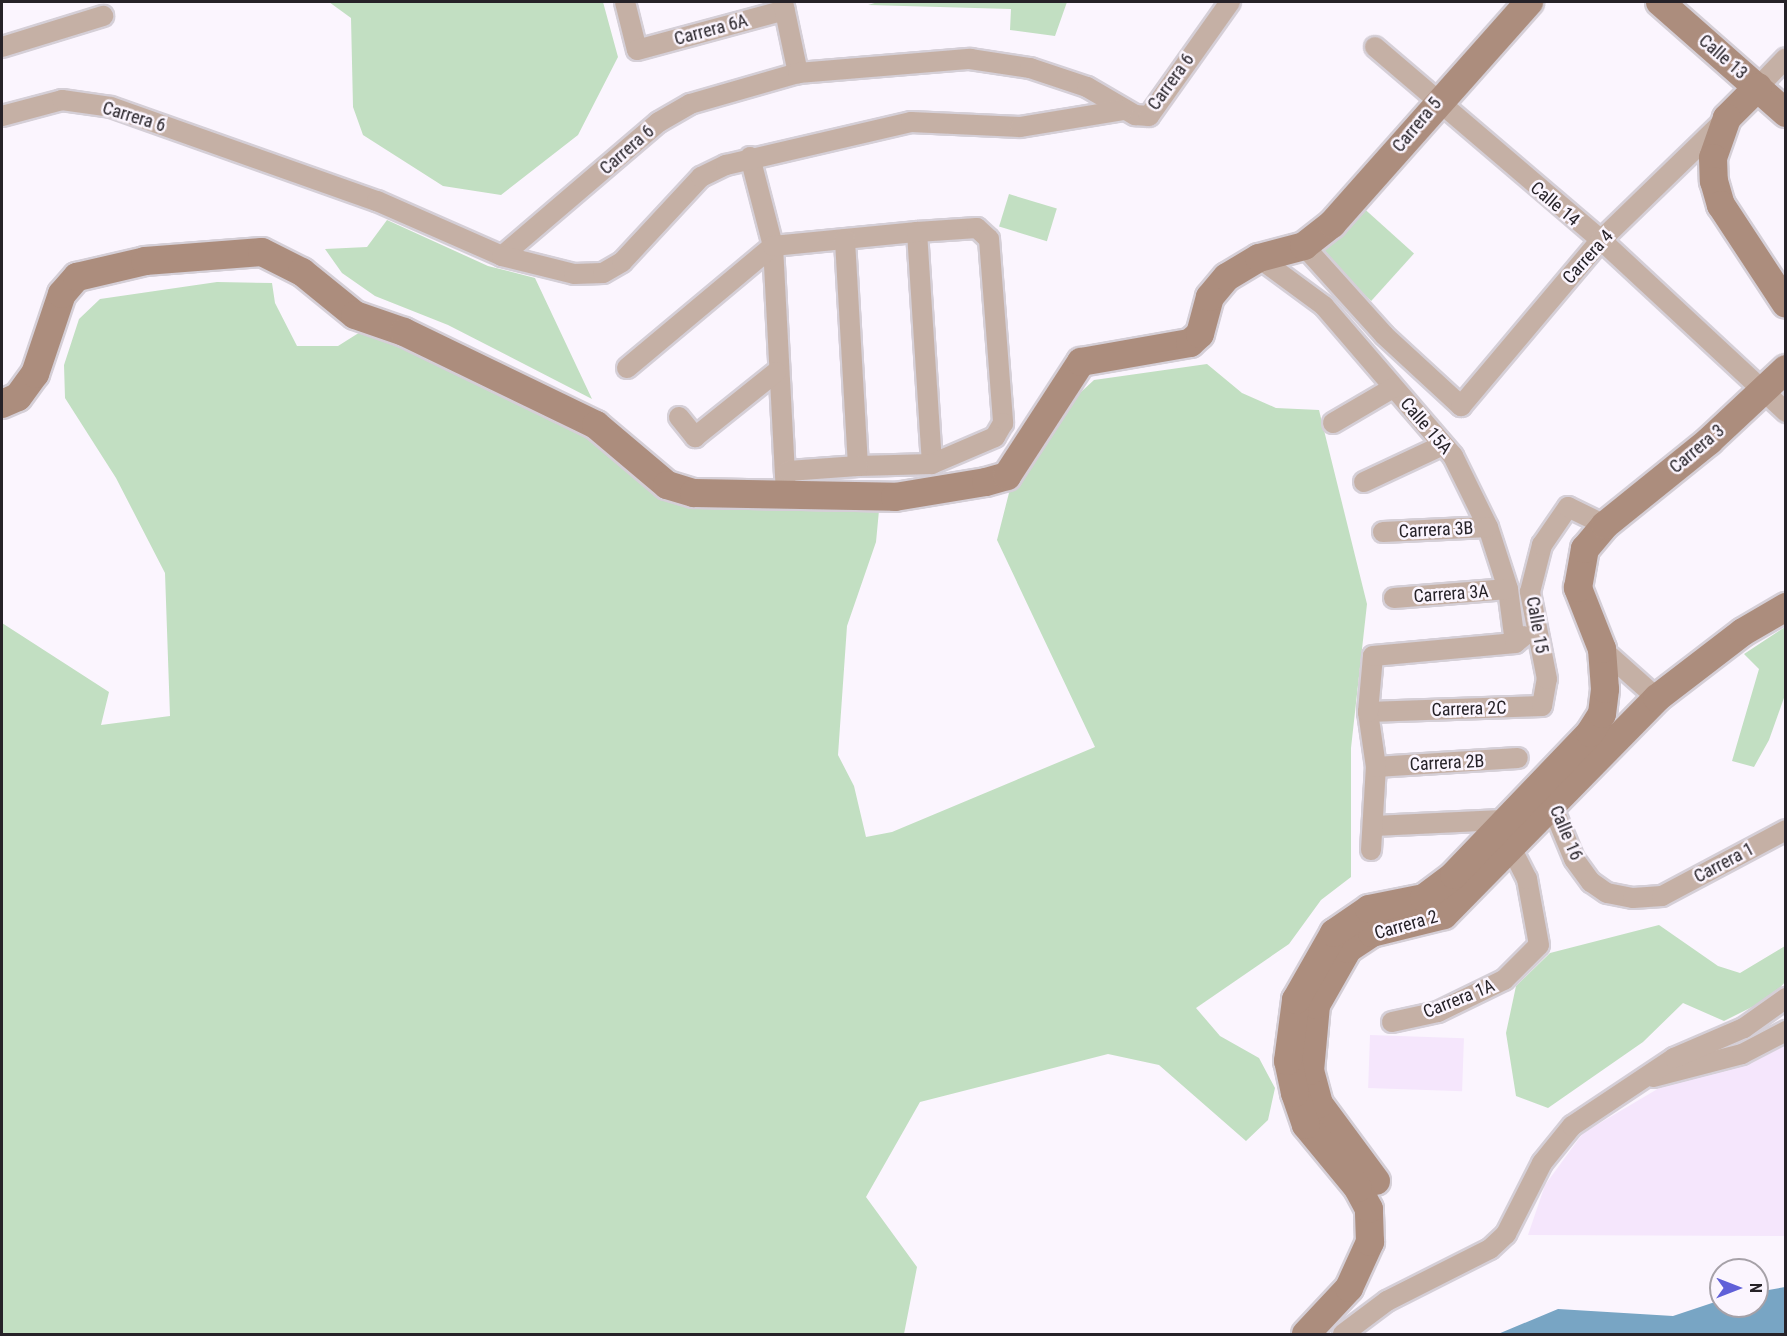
<!DOCTYPE html>
<style>
body{margin:0}
#map{position:relative;width:1787px;height:1336px;overflow:hidden;background:#fbf5fe;font-family:"Roboto Condensed",sans-serif}
div>[style]{position:absolute}
.built>*{inset:0;background:#f5e6fc;transform-origin:0 0}
.green>*{inset:0;background:#c2dfc2;transform-origin:0 0}
.water>*{inset:0;background:#78a5c4}
.roads{filter:drop-shadow(2px 0 #d5cfd7) drop-shadow(-2px 0 #d5cfd7) drop-shadow(0 2px #d5cfd7) drop-shadow(0 -2px #d5cfd7)}
.street>*{height:20px;margin:-10px;padding:0 10px;transform-origin:10px;border-radius:10px;background:#c5b0a5}
.secondary>*{height:28px;margin:-14px;padding:0 14px;transform-origin:14px;border-radius:14px;background:#ac8d7d}
span{translate:-50% -50%;white-space:nowrap;text-align:center;line-height:1.15;-webkit-text-stroke:5px #fbf5fe;paint-order:stroke}
.street-label{font-size:18px;color:#262228}
.frame{position:absolute;inset:0;border:3px solid #262228;pointer-events:none}
.north{position:absolute;left:1709px;top:1258px;width:60px;height:60px;box-sizing:border-box;background:#fbf5fe;border:2px solid #a6a1a8;border-radius:50%;rotate:90deg;font-size:16px;font-weight:700;line-height:24px;text-align:center;color:#262228}
.north::after{content:'';display:block;margin:auto;width:21px;height:27px;background:#6060d8;clip-path:polygon(50% 0,100% 100%,50% 72%,0 100%)}
</style>
<div id="map">
<div class="built">
<i style="left:1370px;top:1035px;width:94px;height:53px;rotate:2deg"></i>
<i style="clip-path:polygon(1785px 1044px,1785px 1236px,1528px 1235px,1545px 1185px,1583px 1133px,1671px 1081px)"></i>
</div>
<div class="green">
<i style="clip-path:polygon(329px 2px,603px 2px,618px 57px,578px 135px,501px 195px,443px 186px,363px 135px,353px 107px,351px 18px)"></i>
<i style="clip-path:polygon(878px 2px,1067px 2px,1055px 36px,1010px 30px,1011px 9px,868px 5px)"></i>
<i style="left:1009px;top:194px;width:50px;height:34px;rotate:17deg"></i>
<i style="left:1359px;top:204px;width:74px;height:64px;rotate:42deg"></i>
<i style="clip-path:polygon(387px 220px,488px 266px,535px 278px,592px 399px,448px 325px,375px 296px,342px 273px,325px 249px,367px 247px)"></i>
<i style="clip-path:polygon(217px 282px,272px 283px,275px 303px,297px 346px,338px 346px,365px 329px,595px 437px,638px 481px,674px 503px,727px 507px,880px 500px,876px 542px,847px 626px,838px 755px,854px 786px,866px 837px,892px 832px,1095px 747px,997px 540px,1011px 485px,1057px 414px,1094px 380px,1207px 364px,1242px 393px,1276px 408px,1319px 410px,1367px 604px,1351px 748px,1351px 877px,1321px 900px,1289px 944px,1196px 1008px,1220px 1036px,1259px 1058px,1275px 1088px,1268px 1120px,1246px 1141px,1159px 1065px,1108px 1054px,920px 1102px,866px 1197px,917px 1267px,904px 1334px,2px 1334px,2px 623px,109px 692px,101px 725px,170px 716px,165px 573px,116px 478px,65px 398px,64px 365px,79px 319px,100px 299px)"></i>
<i style="clip-path:polygon(1785px 627px,1785px 695px,1769px 740px,1754px 767px,1732px 761px,1759px 669px,1744px 654px)"></i>
<i style="clip-path:polygon(1659px 925px,1718px 966px,1740px 973px,1785px 946px,1785px 982px,1772px 997px,1724px 1021px,1683px 1003px,1643px 1042px,1548px 1108px,1516px 1096px,1506px 1033px,1516px 986px,1550px 953px)"></i>
</div>
<div class="water">
<i style="clip-path:polygon(1785px 1287px,1785px 1334px,1498px 1334px,1558px 1309px,1673px 1316px,1721px 1300px,1721px 1306px,1757px 1306px,1757px 1292px)"></i>
</div>
<div class="roads">
<div class="street">
<i style="left:625px;top:2px;width:49px;rotate:76deg"></i>
<i style="left:637px;top:50px;width:153px;rotate:-15.1deg"></i>
<i style="left:783px;top:2px;width:73px;rotate:78.1deg"></i>
<i style="left:2px;top:47px;width:106px;rotate:-17.1deg"></i>
<i style="left:1375px;top:47px;width:297px;rotate:40.5deg"></i>
<i style="left:1601px;top:240px;width:253px;rotate:42.9deg"></i>
<i style="left:1758px;top:87px;width:40px;rotate:-46deg"></i>
<i style="left:2px;top:116px;width:62px;rotate:-14.9deg"></i>
<i style="left:62px;top:100px;width:49px;rotate:8.1deg"></i>
<i style="left:111px;top:107px;width:282px;rotate:19.5deg"></i>
<i style="left:377px;top:201px;width:137px;rotate:23.7deg"></i>
<i style="left:502px;top:256px;width:206px;rotate:-40.5deg"></i>
<i style="left:659px;top:122px;width:36px;rotate:-30deg"></i>
<i style="left:690px;top:104px;width:112px;rotate:-16deg"></i>
<i style="left:798px;top:73px;width:173px;rotate:-4.7deg"></i>
<i style="left:970px;top:59px;width:61px;rotate:8.5deg"></i>
<i style="left:1030px;top:68px;width:60px;rotate:18.4deg"></i>
<i style="left:1087px;top:87px;width:56px;rotate:30.3deg"></i>
<i style="left:1135px;top:115px;width:14px;rotate:4deg"></i>
<i style="left:1149px;top:116px;width:140px;rotate:-54.6deg"></i>
<i style="left:750px;top:157px;width:92px;rotate:75.5deg"></i>
<i style="left:773px;top:246px;width:246px;rotate:87deg"></i>
<i style="left:917px;top:232px;width:232px;rotate:86.3deg"></i>
<i style="left:1304px;top:246px;width:120px;rotate:48deg"></i>
<i style="left:1384px;top:335px;width:105px;rotate:42.7deg"></i>
<i style="left:1461px;top:406px;width:217px;rotate:-49.9deg"></i>
<i style="left:1601px;top:240px;width:171px;rotate:-44.1deg"></i>
<i style="left:502px;top:256px;width:74px;rotate:14deg"></i>
<i style="left:574px;top:274px;width:29px;rotate:-2deg"></i>
<i style="left:603px;top:273px;width:22px;rotate:-30deg"></i>
<i style="left:622px;top:262px;width:116px;rotate:-47.1deg"></i>
<i style="left:701px;top:177px;width:28px;rotate:-26deg"></i>
<i style="left:726px;top:165px;width:190px;rotate:-13.1deg"></i>
<i style="left:911px;top:122px;width:109px;rotate:2.6deg"></i>
<i style="left:1020px;top:127px;width:105px;rotate:-9.3deg"></i>
<i style="left:1259px;top:258px;width:81px;rotate:36.4deg"></i>
<i style="left:1324px;top:306px;width:198px;rotate:49.3deg"></i>
<i style="left:1453px;top:456px;width:79px;rotate:63.8deg"></i>
<i style="left:1488px;top:527px;width:65px;rotate:72.1deg"></i>
<i style="left:1508px;top:589px;width:54px;rotate:82.6deg"></i>
<i style="left:627px;top:368px;width:190px;rotate:-39.9deg"></i>
<i style="left:773px;top:246px;width:145px;rotate:-5.6deg"></i>
<i style="left:917px;top:232px;width:60px;rotate:-3.8deg"></i>
<i style="left:977px;top:228px;width:16px;rotate:43deg"></i>
<i style="left:989px;top:239px;width:185px;rotate:85.6deg"></i>
<i style="left:1003px;top:423px;width:16px;rotate:120deg"></i>
<i style="left:995px;top:437px;width:69px;rotate:156.8deg"></i>
<i style="left:932px;top:464px;width:74px;rotate:178.5deg"></i>
<i style="left:858px;top:466px;width:227px;rotate:-93.3deg"></i>
<i style="left:679px;top:417px;width:26px;rotate:51deg"></i>
<i style="left:695px;top:437px;width:104px;rotate:-38.7deg"></i>
<i style="left:1333px;top:423px;width:69px;rotate:-30.3deg"></i>
<i style="left:788px;top:471px;width:70px;rotate:-4.1deg"></i>
<i style="left:1364px;top:482px;width:85px;rotate:-25.1deg"></i>
<i style="left:1383px;top:532px;width:105px;rotate:-2.7deg"></i>
<i style="left:1394px;top:598px;width:114px;rotate:-4.5deg"></i>
<i style="left:1602px;top:649px;width:74px;rotate:41.7deg"></i>
<i style="left:1368px;top:712px;width:174px;rotate:-2deg"></i>
<i style="left:1542px;top:706px;width:27px;rotate:-80deg"></i>
<i style="left:1547px;top:679px;width:89px;rotate:-101.1deg"></i>
<i style="left:1530px;top:592px;width:49px;rotate:-75.7deg"></i>
<i style="left:1542px;top:545px;width:46px;rotate:-55.6deg"></i>
<i style="left:1568px;top:507px;width:41px;rotate:25.9deg"></i>
<i style="left:1376px;top:767px;width:142px;rotate:-3.6deg"></i>
<i style="left:1547px;top:794px;width:70px;rotate:67.4deg"></i>
<i style="left:1574px;top:859px;width:29px;rotate:54deg"></i>
<i style="left:1591px;top:882px;width:19px;rotate:35deg"></i>
<i style="left:1607px;top:893px;width:26px;rotate:11deg"></i>
<i style="left:1633px;top:898px;width:29px;rotate:-4deg"></i>
<i style="left:1662px;top:896px;width:140px;rotate:-28deg"></i>
<i style="left:1374px;top:826px;width:128px;rotate:-2.7deg"></i>
<i style="left:1371px;top:850px;width:83px;rotate:-86.6deg"></i>
<i style="left:1376px;top:767px;width:56px;rotate:-98.3deg"></i>
<i style="left:1368px;top:712px;width:56px;rotate:-84.9deg"></i>
<i style="left:1373px;top:656px;width:143px;rotate:-5.2deg"></i>
<i style="left:1515px;top:643px;width:11px;rotate:-38deg"></i>
<i style="left:1392px;top:1022px;width:47px;rotate:-12.3deg"></i>
<i style="left:1438px;top:1012px;width:73px;rotate:-25.9deg"></i>
<i style="left:1504px;top:980px;width:49px;rotate:-45deg"></i>
<i style="left:1539px;top:945px;width:67px;rotate:-100.3deg"></i>
<i style="left:1527px;top:879px;width:35px;rotate:-117deg"></i>
<i style="left:1653px;top:1077px;width:92px;rotate:-14.5deg"></i>
<i style="left:1742px;top:1054px;width:50px;rotate:-27.6deg"></i>
<i style="left:1343px;top:1334px;width:55px;rotate:-36.9deg"></i>
<i style="left:1387px;top:1301px;width:115px;rotate:-26.8deg"></i>
<i style="left:1490px;top:1249px;width:22px;rotate:-43deg"></i>
<i style="left:1506px;top:1234px;width:80px;rotate:-63.1deg"></i>
<i style="left:1542px;top:1163px;width:48px;rotate:-51deg"></i>
<i style="left:1572px;top:1126px;width:123px;rotate:-33.7deg"></i>
<i style="left:1674px;top:1058px;width:76px;rotate:-23.2deg"></i>
<i style="left:1744px;top:1028px;width:52px;rotate:-35.5deg"></i>
</div>
<div class="secondary">
<i style="left:1660px;top:2px;width:168px;rotate:41.4deg"></i>
<i style="left:1758px;top:87px;width:44px;rotate:135deg"></i>
<i style="left:1727px;top:118px;width:42px;rotate:109.3deg"></i>
<i style="left:1713px;top:158px;width:23px;rotate:88deg"></i>
<i style="left:1714px;top:181px;width:25px;rotate:74deg"></i>
<i style="left:1721px;top:205px;width:118px;rotate:56.7deg"></i>
<i style="left:2px;top:404px;width:17px;rotate:-24deg"></i>
<i style="left:18px;top:397px;width:29px;rotate:-54deg"></i>
<i style="left:35px;top:374px;width:84px;rotate:-71.4deg"></i>
<i style="left:62px;top:294px;width:23px;rotate:-49deg"></i>
<i style="left:77px;top:277px;width:70px;rotate:-13.2deg"></i>
<i style="left:145px;top:261px;width:117px;rotate:-4.4deg"></i>
<i style="left:262px;top:252px;width:45px;rotate:26.6deg"></i>
<i style="left:302px;top:272px;width:68px;rotate:39.1deg"></i>
<i style="left:355px;top:315px;width:52px;rotate:19.1deg"></i>
<i style="left:404px;top:332px;width:213px;rotate:25.8deg"></i>
<i style="left:596px;top:425px;width:93px;rotate:40.2deg"></i>
<i style="left:667px;top:485px;width:28px;rotate:17deg"></i>
<i style="left:694px;top:493px;width:201px;rotate:1.1deg"></i>
<i style="left:895px;top:497px;width:92px;rotate:-9.4deg"></i>
<i style="left:986px;top:482px;width:22px;rotate:-16deg"></i>
<i style="left:1007px;top:476px;width:136px;rotate:-57deg"></i>
<i style="left:1081px;top:362px;width:111px;rotate:-9.9deg"></i>
<i style="left:1190px;top:343px;width:13px;rotate:-42deg"></i>
<i style="left:1200px;top:334px;width:38px;rotate:-75deg"></i>
<i style="left:1210px;top:297px;width:26px;rotate:-50deg"></i>
<i style="left:1227px;top:277px;width:37px;rotate:-31deg"></i>
<i style="left:1259px;top:258px;width:47px;rotate:-14.9deg"></i>
<i style="left:1304px;top:246px;width:36px;rotate:-38deg"></i>
<i style="left:1332px;top:224px;width:297px;rotate:-48.4deg"></i>
<i style="left:1376px;top:1181px;width:96px;rotate:-126.5deg"></i>
<i style="left:1319px;top:1104px;width:34px;rotate:-105deg"></i>
<i style="left:1310px;top:1071px;width:66px;rotate:-84.8deg"></i>
<i style="left:1316px;top:1005px;width:64px;rotate:-60.3deg"></i>
<i style="left:1348px;top:949px;width:29px;rotate:-34deg"></i>
<i style="left:1372px;top:933px;width:74px;rotate:-14deg"></i>
<i style="left:1444px;top:915px;width:304px;rotate:-45.5deg"></i>
<i style="left:1657px;top:698px;width:108px;rotate:-37.5deg"></i>
<i style="left:1743px;top:632px;width:50px;rotate:-30.2deg"></i>
<i style="left:1306px;top:1334px;width:63px;rotate:-46.9deg"></i>
<i style="left:1349px;top:1288px;width:51px;rotate:-65.5deg"></i>
<i style="left:1370px;top:1242px;width:33px;rotate:-92deg"></i>
<i style="left:1369px;top:1209px;width:24px;rotate:-118deg"></i>
<i style="left:1358px;top:1188px;width:82px;rotate:-129.5deg"></i>
<i style="left:1306px;top:1125px;width:34px;rotate:-109deg"></i>
<i style="left:1295px;top:1093px;width:33px;rotate:-102deg"></i>
<i style="left:1288px;top:1061px;width:62px;rotate:-82.5deg"></i>
<i style="left:1296px;top:1000px;width:77px;rotate:-60.4deg"></i>
<i style="left:1334px;top:933px;width:42px;rotate:-34.4deg"></i>
<i style="left:1369px;top:909px;width:56px;rotate:-11.3deg"></i>
<i style="left:1424px;top:898px;width:38px;rotate:-37deg"></i>
<i style="left:1454px;top:875px;width:197px;rotate:-46.2deg"></i>
<i style="left:1590px;top:733px;width:22px;rotate:-58deg"></i>
<i style="left:1602px;top:714px;width:25px;rotate:-83deg"></i>
<i style="left:1605px;top:689px;width:40px;rotate:-94.3deg"></i>
<i style="left:1602px;top:649px;width:66px;rotate:-111.5deg"></i>
<i style="left:1578px;top:588px;width:40px;rotate:-80deg"></i>
<i style="left:1585px;top:549px;width:31px;rotate:-50deg"></i>
<i style="left:1605px;top:525px;width:134px;rotate:-38.9deg"></i>
<i style="left:1709px;top:441px;width:105px;rotate:-43.1deg"></i>
</div>
</div>
<div class="street-label">
<span style="left:711px;top:30px;rotate:-15deg">Carrera 6A</span>
<span style="left:1723px;top:57px;rotate:41deg">Calle 13</span>
<span style="left:1171px;top:82px;rotate:-54deg">Carrera 6</span>
<span style="left:134px;top:117px;rotate:17deg">Carrera 6</span>
<span style="left:1417px;top:125px;rotate:-50deg">Carrera 5</span>
<span style="left:627px;top:150px;rotate:-41deg">Carrera 6</span>
<span style="left:1555px;top:204px;rotate:40deg">Calle 14</span>
<span style="left:1588px;top:257px;rotate:-48deg">Carrera 4</span>
<span style="left:1426px;top:426px;rotate:49deg">Calle 15A</span>
<span style="left:1697px;top:449px;rotate:-40deg">Carrera 3</span>
<span style="left:1436px;top:530px;rotate:-3deg">Carrera 3B</span>
<span style="left:1451px;top:594px;rotate:-4deg">Carrera 3A</span>
<span style="left:1537px;top:625px;rotate:80deg">Calle 15</span>
<span style="left:1469px;top:709px;rotate:-2deg">Carrera 2C</span>
<span style="left:1447px;top:763px;rotate:-3deg">Carrera 2B</span>
<span style="left:1566px;top:833px;rotate:67deg">Calle 16</span>
<span style="left:1724px;top:863px;rotate:-28deg">Carrera 1</span>
<span style="left:1406px;top:925px;rotate:-16deg">Carrera 2</span>
<span style="left:1459px;top:999px;rotate:-22deg">Carrera 1A</span>
</div>
<div class="frame"></div>
<div class="north">N</div>
</div>
